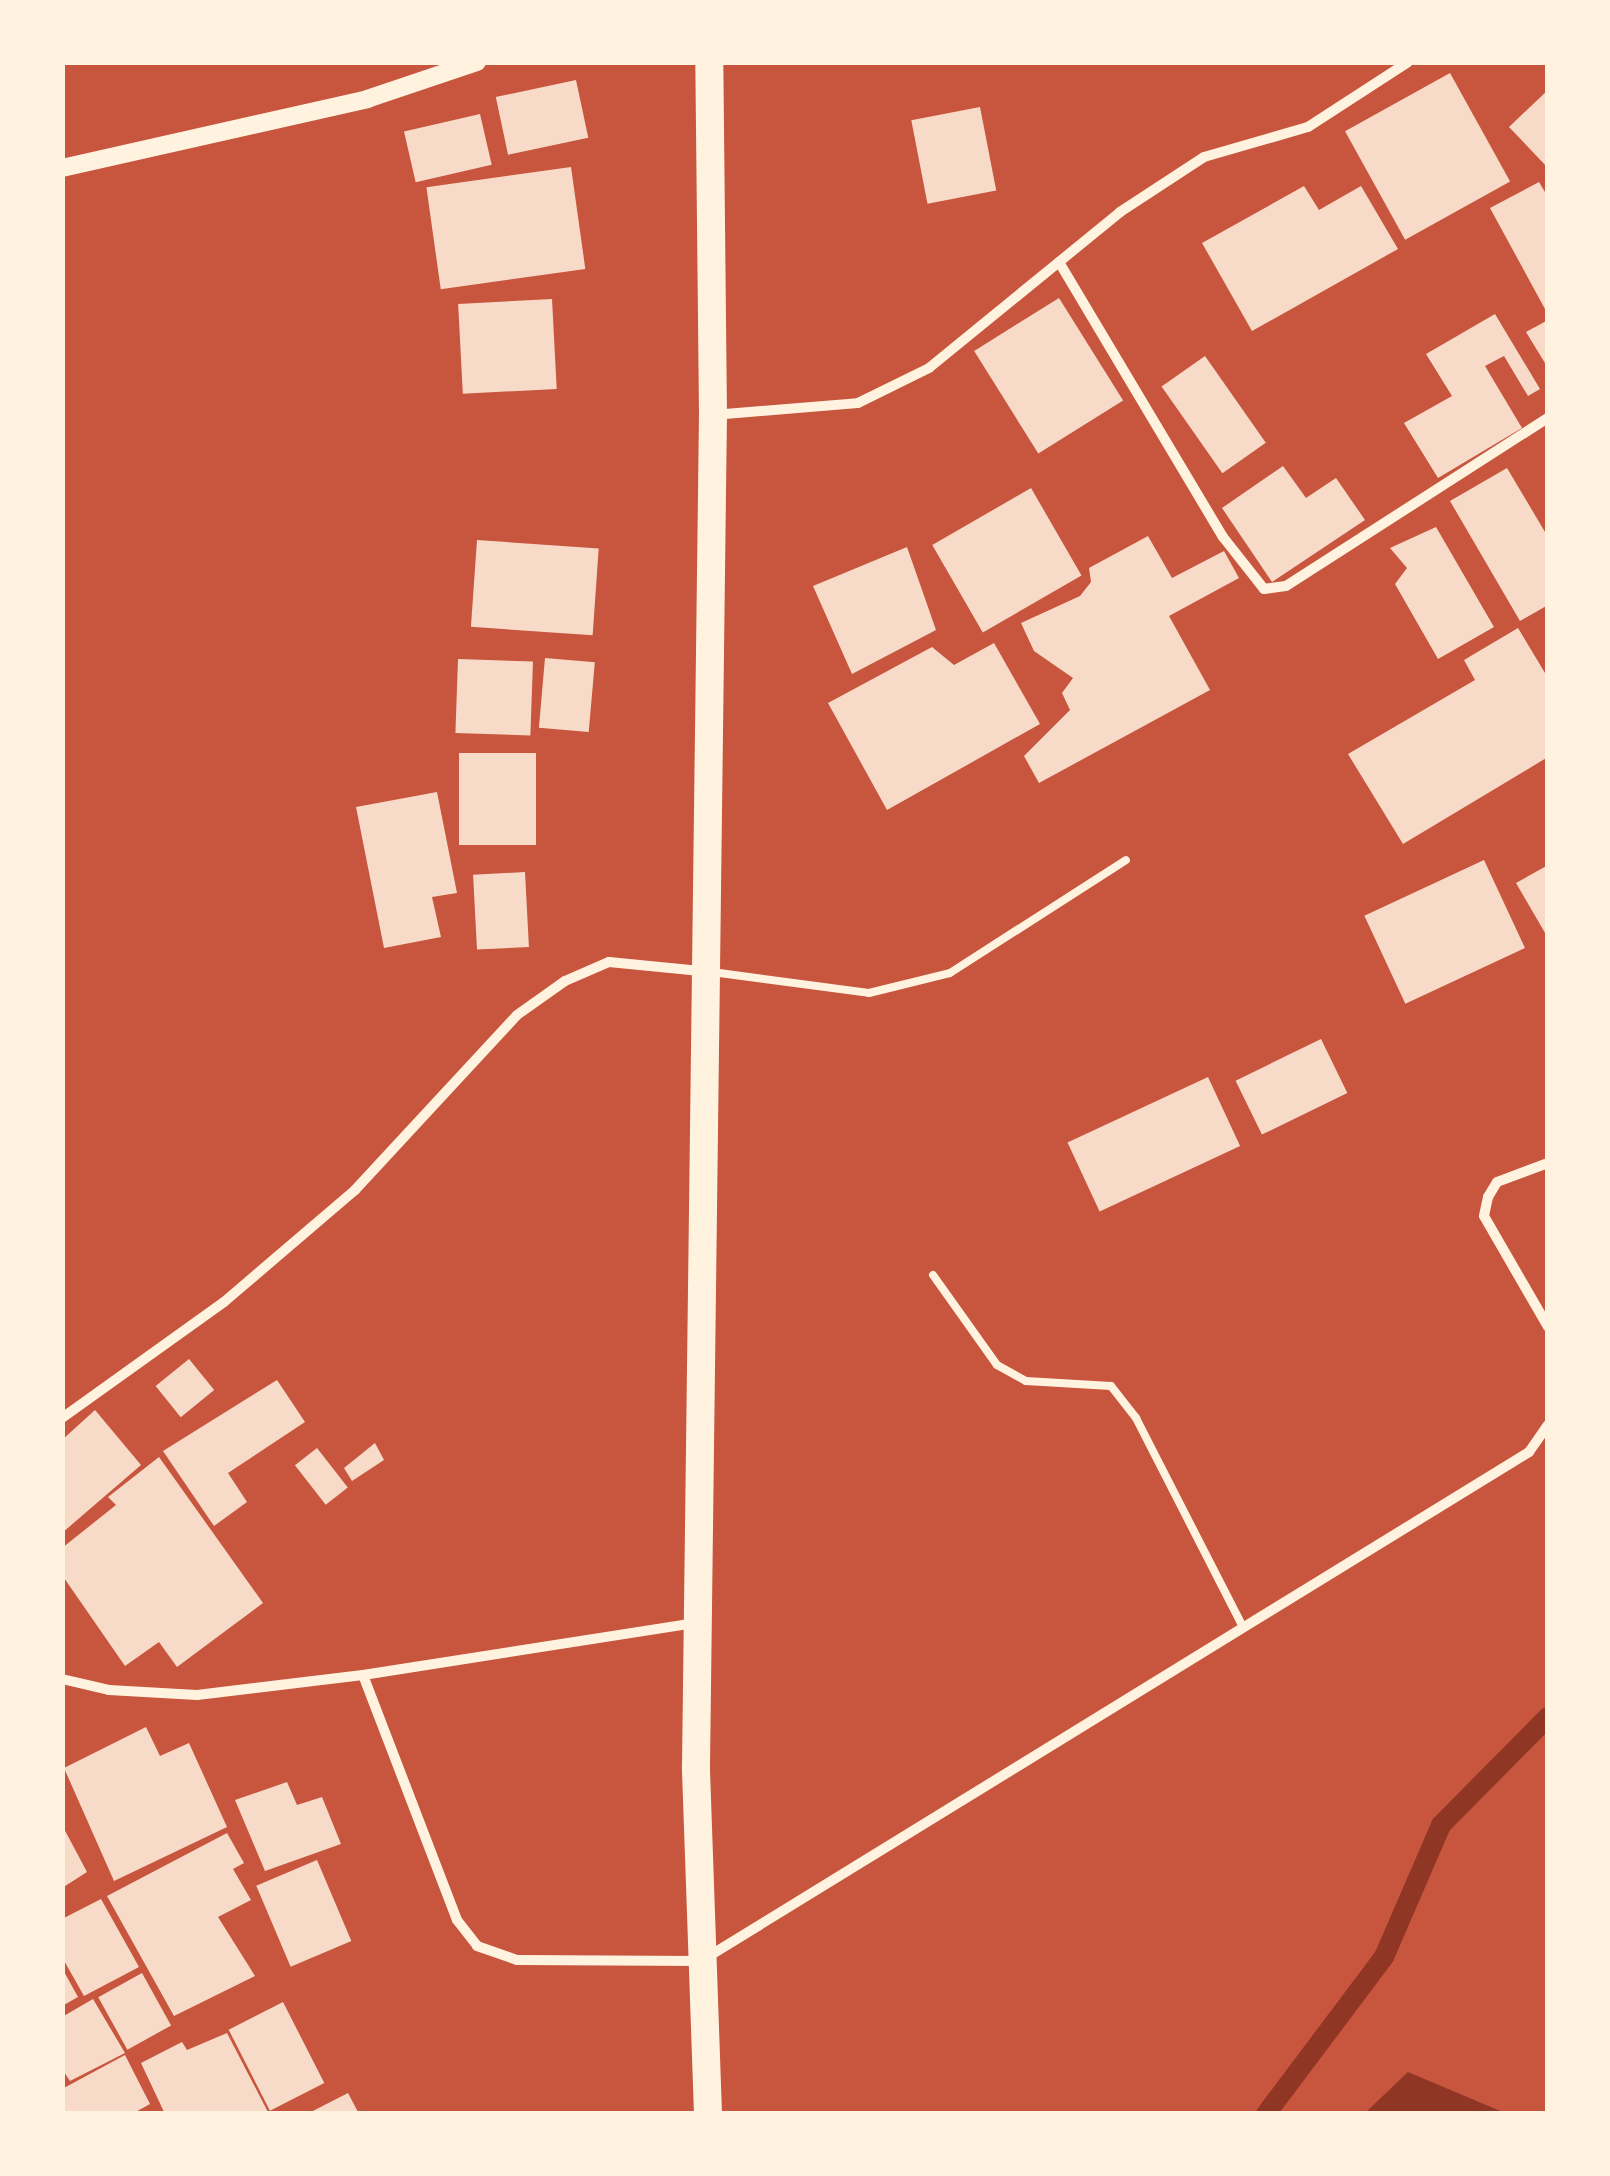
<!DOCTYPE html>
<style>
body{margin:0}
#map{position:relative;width:1610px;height:2176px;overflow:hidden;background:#c8553d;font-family:"Open Sans",sans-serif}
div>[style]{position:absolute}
.water>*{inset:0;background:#8f3625}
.stream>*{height:20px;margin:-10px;padding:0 10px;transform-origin:10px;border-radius:10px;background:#8f3625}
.building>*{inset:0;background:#f7dbc8;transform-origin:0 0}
.service>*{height:8px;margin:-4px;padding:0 4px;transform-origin:4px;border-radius:4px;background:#fff3e0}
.minor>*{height:10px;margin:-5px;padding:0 5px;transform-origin:5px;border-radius:5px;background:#fff3e0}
.tertiary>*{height:18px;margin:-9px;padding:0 9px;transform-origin:9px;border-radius:9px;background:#fff3e0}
.trunk>*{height:28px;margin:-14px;padding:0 14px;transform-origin:14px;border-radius:14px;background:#fff3e0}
span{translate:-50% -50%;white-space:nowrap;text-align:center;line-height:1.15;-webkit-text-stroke:9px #fff3e0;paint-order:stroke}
.frame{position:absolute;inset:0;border:65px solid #fff3e0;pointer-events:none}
</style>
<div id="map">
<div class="water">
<i style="clip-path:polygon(1408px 2072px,1505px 2113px,1365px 2113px)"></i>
</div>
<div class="stream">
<i style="left:1266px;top:2114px;width:196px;rotate:-53.1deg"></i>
<i style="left:1384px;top:1957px;width:144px;rotate:-66.6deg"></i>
<i style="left:1441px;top:1825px;width:152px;rotate:-45.3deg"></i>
</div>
<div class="building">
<i style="left:1450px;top:73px;width:124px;height:120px;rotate:61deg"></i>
<i style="left:576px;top:80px;width:59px;height:82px;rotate:78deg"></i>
<i style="clip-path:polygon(1548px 90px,1548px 168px,1509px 127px)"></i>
<i style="left:980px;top:107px;width:85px;height:70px;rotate:79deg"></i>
<i style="left:480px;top:114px;width:52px;height:78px;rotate:77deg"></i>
<i style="left:571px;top:167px;width:103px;height:146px;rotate:82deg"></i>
<i style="clip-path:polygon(1539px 182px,1548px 197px,1545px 309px,1490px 208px)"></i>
<i style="clip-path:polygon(1304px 186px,1319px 210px,1361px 186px,1398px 249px,1252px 331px,1202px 243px)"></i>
<i style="left:1059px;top:298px;width:121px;height:100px;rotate:58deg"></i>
<i style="left:552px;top:299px;width:90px;height:94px;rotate:87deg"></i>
<i style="clip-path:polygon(1495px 314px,1540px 389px,1528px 396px,1504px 356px,1485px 366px,1522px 428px,1438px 478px,1404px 423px,1452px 396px,1426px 354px)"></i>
<i style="clip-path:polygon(1548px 320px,1548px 368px,1526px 332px)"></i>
<i style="left:1205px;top:356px;width:106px;height:53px;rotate:55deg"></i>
<i style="clip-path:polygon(1283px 466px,1306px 498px,1336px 478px,1365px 520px,1272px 582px,1222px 508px)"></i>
<i style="clip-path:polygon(1507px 468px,1548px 537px,1548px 605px,1520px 621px,1450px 501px)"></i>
<i style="left:1031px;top:488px;width:101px;height:114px;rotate:60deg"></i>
<i style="clip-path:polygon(1436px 527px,1494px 627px,1438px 659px,1395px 584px,1407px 568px,1390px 548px)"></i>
<i style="clip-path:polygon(1148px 536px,1172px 578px,1224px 551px,1239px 578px,1169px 616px,1210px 690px,1039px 783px,1024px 756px,1070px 710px,1062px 693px,1073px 678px,1034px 651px,1021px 623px,1080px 596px,1091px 582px,1089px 568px)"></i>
<i style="left:477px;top:540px;width:122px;height:87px;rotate:4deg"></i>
<i style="clip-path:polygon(907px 547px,936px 630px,852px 674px,813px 586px)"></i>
<i style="clip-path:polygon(1518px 628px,1548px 678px,1548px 757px,1403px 844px,1348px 754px,1475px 680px,1464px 660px)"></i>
<i style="clip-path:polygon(994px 643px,1040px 724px,887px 810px,828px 703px,932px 647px,954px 665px)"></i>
<i style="left:545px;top:658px;width:50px;height:70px;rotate:5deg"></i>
<i style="left:458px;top:659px;width:75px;height:74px;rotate:2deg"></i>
<i style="left:459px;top:753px;width:77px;height:92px"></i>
<i style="clip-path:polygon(437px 792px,457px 893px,432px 897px,441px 937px,384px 948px,356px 807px)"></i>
<i style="left:1484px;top:860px;width:97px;height:132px;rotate:65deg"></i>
<i style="clip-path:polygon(1548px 865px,1548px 938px,1516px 883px)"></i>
<i style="left:525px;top:872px;width:75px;height:52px;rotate:87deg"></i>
<i style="left:1321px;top:1039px;width:60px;height:95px;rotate:64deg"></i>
<i style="left:1208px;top:1077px;width:76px;height:155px;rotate:65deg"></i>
<i style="left:189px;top:1359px;width:40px;height:43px;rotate:51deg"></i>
<i style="clip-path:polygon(277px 1380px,305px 1422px,228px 1473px,247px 1502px,214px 1526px,163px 1451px)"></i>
<i style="clip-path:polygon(95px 1410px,141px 1465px,62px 1533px,62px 1440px)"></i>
<i style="clip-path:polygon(375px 1443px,384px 1460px,352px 1481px,344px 1468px)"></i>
<i style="left:317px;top:1448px;width:50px;height:28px;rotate:52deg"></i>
<i style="clip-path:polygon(159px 1457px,263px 1603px,177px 1667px,159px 1642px,125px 1666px,62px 1575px,62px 1548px,116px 1505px,108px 1497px)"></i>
<i style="clip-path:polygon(146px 1727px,160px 1756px,189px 1743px,227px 1827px,114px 1881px,64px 1768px)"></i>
<i style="clip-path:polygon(287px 1782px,297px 1805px,322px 1797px,341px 1844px,265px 1871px,235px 1800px)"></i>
<i style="clip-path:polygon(62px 1825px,87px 1872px,62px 1888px)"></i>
<i style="clip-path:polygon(227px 1833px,244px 1863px,233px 1869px,251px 1900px,218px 1917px,255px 1976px,174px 2016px,107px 1896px)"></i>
<i style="left:317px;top:1860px;width:88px;height:66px;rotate:67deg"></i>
<i style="clip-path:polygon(101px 1899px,139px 1967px,84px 1996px,62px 1957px,62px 1919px)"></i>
<i style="clip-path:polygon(62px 1968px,78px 1997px,62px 2006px)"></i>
<i style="left:142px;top:1973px;width:60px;height:50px;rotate:61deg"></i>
<i style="clip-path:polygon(93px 1999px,125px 2053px,70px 2081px,62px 2069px,62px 2017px)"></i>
<i style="left:283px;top:2002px;width:91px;height:61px;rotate:63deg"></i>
<i style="clip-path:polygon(227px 2033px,269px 2114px,165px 2114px,141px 2063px,182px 2042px,187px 2050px)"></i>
<i style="clip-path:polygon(125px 2055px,150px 2104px,132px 2114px,62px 2114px,62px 2089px)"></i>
<i style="clip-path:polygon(348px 2093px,359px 2114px,307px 2114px)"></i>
</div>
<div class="service">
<i style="left:712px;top:972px;width:158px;rotate:7.6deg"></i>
<i style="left:869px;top:993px;width:83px;rotate:-13.9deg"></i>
<i style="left:950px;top:973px;width:209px;rotate:-32.7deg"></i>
<i style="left:933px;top:1275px;width:110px;rotate:54.6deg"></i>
<i style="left:997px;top:1365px;width:33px;rotate:29deg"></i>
<i style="left:1026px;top:1381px;width:85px;rotate:3.4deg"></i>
<i style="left:1111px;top:1386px;width:41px;rotate:52deg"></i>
<i style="left:1136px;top:1418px;width:233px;rotate:62.9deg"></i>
</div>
<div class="minor">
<i style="left:1059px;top:262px;width:320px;rotate:59.2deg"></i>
<i style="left:1223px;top:537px;width:66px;rotate:51.7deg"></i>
<i style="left:1264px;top:589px;width:22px;rotate:-8deg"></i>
<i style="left:1286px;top:586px;width:311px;rotate:-32.7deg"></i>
<i style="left:713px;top:415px;width:145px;rotate:-4.7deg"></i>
<i style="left:858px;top:403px;width:79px;rotate:-26.2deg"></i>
<i style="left:929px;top:368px;width:247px;rotate:-39.2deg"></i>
<i style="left:1120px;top:212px;width:100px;rotate:-33.2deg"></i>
<i style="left:1204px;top:157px;width:108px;rotate:-16.1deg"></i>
<i style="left:1308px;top:127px;width:119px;rotate:-33deg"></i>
<i style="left:1548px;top:1163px;width:54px;rotate:159.6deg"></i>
<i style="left:1497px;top:1182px;width:17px;rotate:121deg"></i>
<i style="left:1488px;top:1197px;width:19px;rotate:102deg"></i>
<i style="left:1484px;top:1216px;width:128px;rotate:60deg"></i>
<i style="left:62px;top:1418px;width:199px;rotate:-35.6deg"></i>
<i style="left:224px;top:1302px;width:172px;rotate:-40.5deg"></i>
<i style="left:355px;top:1190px;width:238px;rotate:-47.2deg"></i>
<i style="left:517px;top:1015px;width:59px;rotate:-35.3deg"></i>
<i style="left:565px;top:981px;width:48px;rotate:-23.4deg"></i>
<i style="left:609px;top:962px;width:92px;rotate:5.6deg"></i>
<i style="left:363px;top:1675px;width:262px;rotate:69deg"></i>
<i style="left:457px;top:1920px;width:33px;rotate:52deg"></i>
<i style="left:477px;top:1946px;width:42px;rotate:19.3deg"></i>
<i style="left:517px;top:1960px;width:184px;rotate:0.3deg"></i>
<i style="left:701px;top:1961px;width:972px;rotate:-31.58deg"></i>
<i style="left:1529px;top:1452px;width:33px;rotate:-55deg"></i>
<i style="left:62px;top:1679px;width:48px;rotate:13.2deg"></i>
<i style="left:109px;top:1690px;width:88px;rotate:3.3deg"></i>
<i style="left:197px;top:1695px;width:167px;rotate:-6.9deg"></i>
<i style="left:363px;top:1675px;width:337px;rotate:-8.9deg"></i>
</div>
<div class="tertiary">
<i style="left:62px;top:168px;width:313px;rotate:-12.7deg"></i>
<i style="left:367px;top:99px;width:116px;rotate:-18.6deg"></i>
</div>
<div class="trunk">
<i style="left:708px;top:2114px;width:348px;rotate:-92deg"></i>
<i style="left:696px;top:1766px;width:1351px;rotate:-89.28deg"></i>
<i style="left:713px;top:415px;width:353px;rotate:-90.6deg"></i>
</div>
<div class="frame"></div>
</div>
